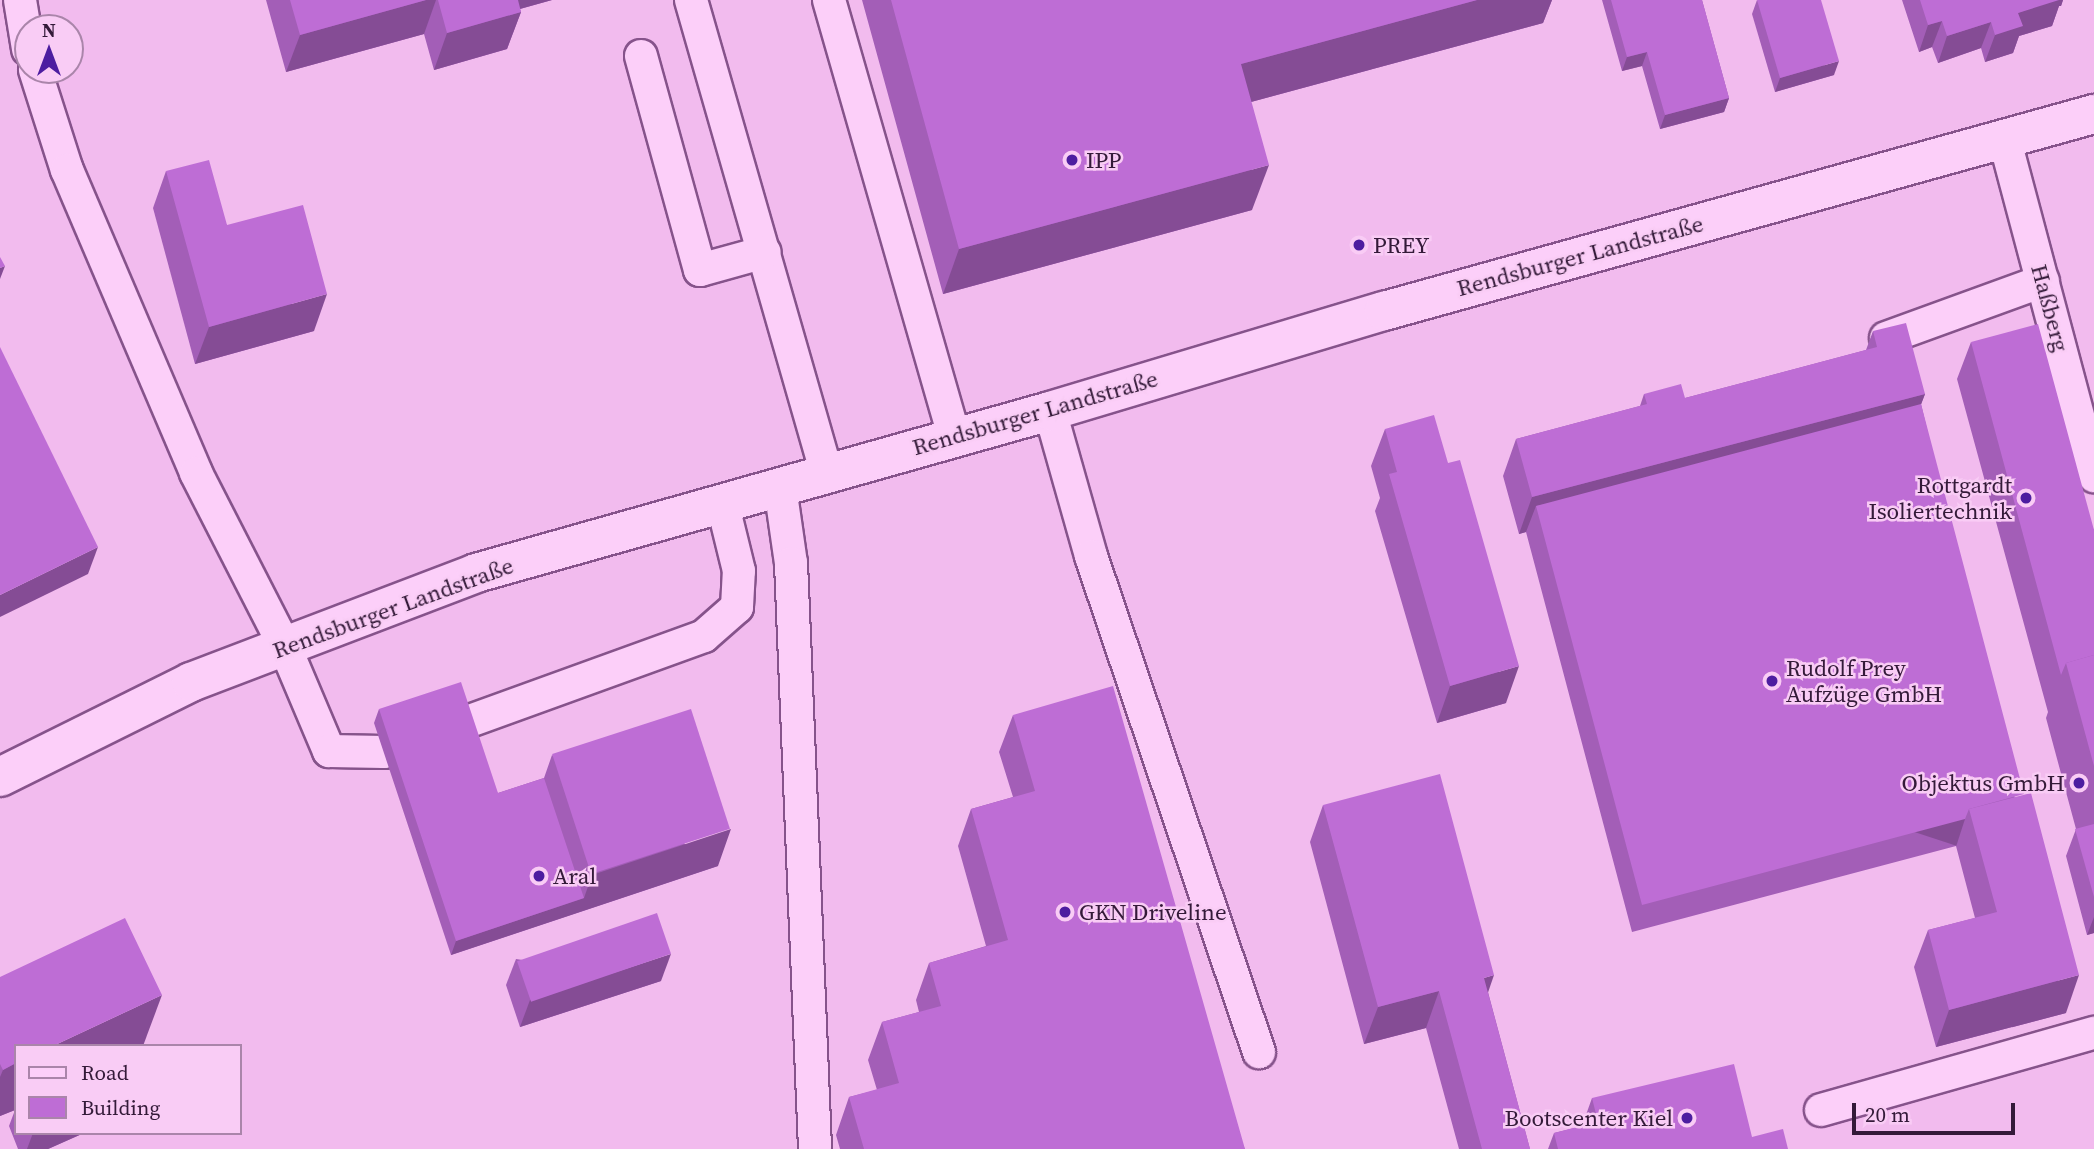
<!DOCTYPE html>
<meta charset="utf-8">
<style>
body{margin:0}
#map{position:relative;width:2094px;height:1149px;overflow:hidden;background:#f2bbee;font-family:"Source Serif 4",serif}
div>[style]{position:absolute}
.roads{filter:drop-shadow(2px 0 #86538b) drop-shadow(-2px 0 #86538b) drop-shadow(0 2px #86538b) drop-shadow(0 -2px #86538b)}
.service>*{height:32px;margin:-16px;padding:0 16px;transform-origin:16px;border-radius:16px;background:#fccff9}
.tertiary>*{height:38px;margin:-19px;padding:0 19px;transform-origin:19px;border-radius:19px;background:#fccff9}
.wall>*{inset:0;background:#a35eb7}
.shaded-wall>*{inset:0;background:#854c95;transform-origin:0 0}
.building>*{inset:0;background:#be6dd5;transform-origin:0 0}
.dots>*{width:19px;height:19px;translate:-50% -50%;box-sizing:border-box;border:4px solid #f9ccf5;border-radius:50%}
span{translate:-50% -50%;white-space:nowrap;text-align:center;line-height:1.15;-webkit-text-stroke:5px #f9ccf5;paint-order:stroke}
.poi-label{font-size:23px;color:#341a39}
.left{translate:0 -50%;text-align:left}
.right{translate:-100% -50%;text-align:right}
.street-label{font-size:23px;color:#341a39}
.legend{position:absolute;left:14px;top:1044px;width:228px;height:91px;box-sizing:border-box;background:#f9ccf5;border:2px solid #aa85aa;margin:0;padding:9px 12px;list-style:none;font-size:21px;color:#341a39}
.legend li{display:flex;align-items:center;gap:14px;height:35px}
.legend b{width:35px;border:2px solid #aa85aa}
.north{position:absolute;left:14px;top:14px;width:70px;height:70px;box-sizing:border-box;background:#f9ccf5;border:2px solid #aa85aa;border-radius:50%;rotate:0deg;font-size:19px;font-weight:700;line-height:28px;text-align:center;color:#341a39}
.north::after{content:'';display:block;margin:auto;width:24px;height:32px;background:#4d1da0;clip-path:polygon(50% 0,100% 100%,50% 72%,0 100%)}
.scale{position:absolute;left:1852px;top:1103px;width:163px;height:32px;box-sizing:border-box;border:4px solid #341a39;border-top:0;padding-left:9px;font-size:21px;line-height:24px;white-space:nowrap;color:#341a39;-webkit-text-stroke:5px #f9ccf5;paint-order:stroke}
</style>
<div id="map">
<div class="roads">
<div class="service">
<i style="left:20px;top:0;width:50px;rotate:80.7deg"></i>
<i style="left:691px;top:0;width:492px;rotate:74deg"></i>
<i style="left:829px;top:0;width:454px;rotate:74deg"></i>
<i style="left:641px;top:56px;width:222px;rotate:74.6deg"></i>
<i style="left:700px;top:270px;width:67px;rotate:-15.5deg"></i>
<i style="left:35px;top:70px;width:105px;rotate:72.3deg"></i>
<i style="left:67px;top:170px;width:329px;rotate:66.9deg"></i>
<i style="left:196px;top:473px;width:195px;rotate:62.9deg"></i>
<i style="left:285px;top:647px;width:113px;rotate:67.1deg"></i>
<i style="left:329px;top:751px;width:55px;rotate:1deg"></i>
<i style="left:384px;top:752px;width:340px;rotate:-19.9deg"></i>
<i style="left:704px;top:636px;width:44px;rotate:-41.3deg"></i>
<i style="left:737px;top:607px;width:36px;rotate:-87deg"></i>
<i style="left:739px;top:571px;width:71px;rotate:-103.8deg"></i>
<i style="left:2005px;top:141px;width:347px;rotate:75.1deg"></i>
<i style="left:1886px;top:338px;width:167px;rotate:-20deg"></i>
<i style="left:1050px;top:411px;width:151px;rotate:74.2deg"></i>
<i style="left:1091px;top:556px;width:524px;rotate:71.29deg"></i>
<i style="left:780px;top:487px;width:77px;rotate:81.8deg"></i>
<i style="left:791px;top:563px;width:586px;rotate:87.65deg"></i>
<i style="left:1821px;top:1110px;width:284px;rotate:-15.8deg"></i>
</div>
<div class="tertiary">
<i style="left:0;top:777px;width:213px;rotate:-26.4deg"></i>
<i style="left:191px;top:682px;width:305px;rotate:-20.9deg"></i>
<i style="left:476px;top:573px;width:596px;rotate:-15.76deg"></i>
<i style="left:1050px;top:411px;width:349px;rotate:-16.7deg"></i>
<i style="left:1384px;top:311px;width:737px;rotate:-15.51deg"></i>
</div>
</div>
<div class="wall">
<i style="clip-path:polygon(266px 0,552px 0,520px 9px,521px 12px,507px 49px,434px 70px,424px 34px,286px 72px)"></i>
<i style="clip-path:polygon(862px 0,1552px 0,1543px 23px,1251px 102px,1252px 210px,943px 294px)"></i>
<i style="clip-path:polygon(1602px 0,1702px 0,1729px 98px,1724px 112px,1660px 129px,1642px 66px,1622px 71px)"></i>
<i style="clip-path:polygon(1757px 0,1834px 75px,1775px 92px,1752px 14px)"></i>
<i style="clip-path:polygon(1902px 0,2063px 0,2061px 6px,2059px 6px,2052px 26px,2019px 36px,2013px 53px,1985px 62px,1981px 48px,1938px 63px,1932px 47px,1919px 52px)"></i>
<i style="clip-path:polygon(166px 171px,227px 225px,314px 331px,195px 364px,153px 208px)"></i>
<i style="clip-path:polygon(1873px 331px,1925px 394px,1921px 404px,2066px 1013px,1936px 1047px,1914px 967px,1928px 930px,1975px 918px,1956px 846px,1632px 932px,1526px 532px,1519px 534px,1503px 476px,1516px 439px,1640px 406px,1644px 394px,1685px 398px,1866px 350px)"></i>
<i style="clip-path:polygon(1971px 342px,2094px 530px,2094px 933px,2087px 935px,2066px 856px,2076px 829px,2046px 718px,2048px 712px,1957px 379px)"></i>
<i style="clip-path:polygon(1385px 429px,1448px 463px,1506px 703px,1437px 723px,1375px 511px,1380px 498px,1371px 466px)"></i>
<i style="clip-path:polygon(379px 709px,498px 793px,544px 778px,552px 755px,718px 866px,451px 955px,374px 723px)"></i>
<i style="clip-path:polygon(1013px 715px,1245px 1149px,840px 1149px,836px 1135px,849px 1097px,877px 1090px,868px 1060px,882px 1022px,919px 1012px,916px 1000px,929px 963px,986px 946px,958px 846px,971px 809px,1013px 797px,999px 752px)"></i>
<i style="clip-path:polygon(1323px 805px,1488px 992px,1530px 1149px,1459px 1149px,1426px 1028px,1364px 1044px,1310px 842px)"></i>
<i style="clip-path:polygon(516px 959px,661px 981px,520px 1027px,506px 985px)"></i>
<i style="clip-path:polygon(0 977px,16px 1046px,16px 1133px,84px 1133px,48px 1149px,18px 1149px,9px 1126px,15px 1110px,0 1116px)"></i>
<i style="clip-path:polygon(1592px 1098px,1752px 1137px,1788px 1149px,1548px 1149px,1554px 1133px,1582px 1126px)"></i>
</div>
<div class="shaded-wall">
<i style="clip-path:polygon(426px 0,436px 0,424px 34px,286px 72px,300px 35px)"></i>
<i style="clip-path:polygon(503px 0,552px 0,498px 15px)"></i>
<i style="clip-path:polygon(1477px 0,1552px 0,1543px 23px,1225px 109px,1241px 64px)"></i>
<i style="clip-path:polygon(2051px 0,2063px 0,2061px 6px,2059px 6px,2052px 26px,2019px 36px,2013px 53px,1985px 62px,1995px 35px,2018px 13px)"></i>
<i style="clip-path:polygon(521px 12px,507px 49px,434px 70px,447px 33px)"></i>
<i style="clip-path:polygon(1942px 21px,1932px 47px,1919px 52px,1928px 25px)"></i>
<i style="clip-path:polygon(1991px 22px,1981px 48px,1938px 63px,1947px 36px)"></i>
<i style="clip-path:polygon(1647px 52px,1642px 66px,1622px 71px,1627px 57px)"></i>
<i style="clip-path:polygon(1839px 61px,1834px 75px,1775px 92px,1780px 78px)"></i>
<i style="clip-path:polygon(1729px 98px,1724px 112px,1660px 129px,1665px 115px)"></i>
<i style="clip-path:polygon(1269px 165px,1252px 210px,943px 294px,959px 249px)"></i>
<i style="clip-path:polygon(5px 266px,0 279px,0 268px)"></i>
<i style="clip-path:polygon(327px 294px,314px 331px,195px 364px,209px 327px)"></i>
<i style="clip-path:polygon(1925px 394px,1911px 431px,1536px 506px,1526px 532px,1519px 534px,1532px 497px)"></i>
<i style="clip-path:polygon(98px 547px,88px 574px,0 617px,0 595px)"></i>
<i style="clip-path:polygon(1519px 666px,1506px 703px,1437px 723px,1450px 686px)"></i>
<i style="left:1965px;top:819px;width:28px;height:334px;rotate:108deg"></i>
<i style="clip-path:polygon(731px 829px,718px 866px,451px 955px,456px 941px,584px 898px,592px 875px)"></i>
<i style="clip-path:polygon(2094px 917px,2094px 933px,2087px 935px)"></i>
<i style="clip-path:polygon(671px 954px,661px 981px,520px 1027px,530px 1000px)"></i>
<i style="clip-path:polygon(1494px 975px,1481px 1013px,1484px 978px)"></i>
<i style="clip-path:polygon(2079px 975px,2066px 1013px,1936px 1047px,1949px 1010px)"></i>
<i style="clip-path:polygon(1439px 991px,1426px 1028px,1364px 1044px,1378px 1007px)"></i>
<i style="clip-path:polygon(162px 995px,143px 1046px,53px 1046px)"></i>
<i style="clip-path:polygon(16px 1063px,16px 1107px,15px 1110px,0 1116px,0 1077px,3px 1070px)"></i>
<i style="clip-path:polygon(33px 1133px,84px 1133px,48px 1149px,27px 1149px)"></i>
</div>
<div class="building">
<i style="clip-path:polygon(290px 0,426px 0,300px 35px)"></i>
<i style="clip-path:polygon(438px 0,518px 0,521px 12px,447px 33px)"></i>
<i style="clip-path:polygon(891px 0,1477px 0,1241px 64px,1269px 165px,959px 249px)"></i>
<i style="clip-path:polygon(1611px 0,1702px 0,1729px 98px,1665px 115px,1647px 52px,1627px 57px)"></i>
<i style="clip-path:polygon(1757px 0,1821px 0,1839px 61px,1780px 78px)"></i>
<i style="clip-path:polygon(1920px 0,2059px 0,2018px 13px,2023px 26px,1995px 35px,1991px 22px,1947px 36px,1942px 21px,1928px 25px)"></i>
<i style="clip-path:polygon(209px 160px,227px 225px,303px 205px,327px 294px,209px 327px,166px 171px)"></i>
<i style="clip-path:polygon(0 257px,5px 266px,0 268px)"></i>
<i style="clip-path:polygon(1906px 323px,1925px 394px,1532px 497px,1516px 439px,1647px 404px,1644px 394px,1681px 384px,1685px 398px,1877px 347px,1873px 331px)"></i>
<i style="clip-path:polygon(2038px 324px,2094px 530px,2094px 655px,2066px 663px,2061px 675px,1971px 342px)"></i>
<i style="clip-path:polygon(0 347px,98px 547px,0 595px)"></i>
<i style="clip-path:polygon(1921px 404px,2024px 794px,1969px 809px,1965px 819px,1642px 905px,1536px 506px)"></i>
<i style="clip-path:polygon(1434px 415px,1448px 463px,1460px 460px,1519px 666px,1450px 686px,1389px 474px,1397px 472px,1385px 429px)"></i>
<i style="clip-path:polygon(2094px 655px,2094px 766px,2066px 663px)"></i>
<i style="clip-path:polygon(461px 682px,498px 793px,544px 778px,584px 898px,456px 941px,379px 709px)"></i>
<i style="clip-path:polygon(1113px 686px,1245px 1149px,864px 1149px,849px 1097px,899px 1083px,882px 1022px,941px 1006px,929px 963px,1008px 940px,971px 809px,1035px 791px,1013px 715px)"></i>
<i style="left:691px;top:709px;width:126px;height:146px;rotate:72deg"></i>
<i style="clip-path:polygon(1440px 774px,1494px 975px,1484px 978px,1530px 1149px,1482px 1149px,1439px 991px,1378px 1007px,1323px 805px)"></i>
<i style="clip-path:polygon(2031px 793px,2079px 975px,1949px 1010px,1928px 930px,1997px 912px,1969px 809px)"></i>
<i style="clip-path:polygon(2094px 824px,2094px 897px,2075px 829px)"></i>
<i style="left:657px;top:913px;width:43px;height:148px;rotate:71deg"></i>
<i style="clip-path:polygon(125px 918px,162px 995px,53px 1046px,16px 1046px,16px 1063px,3px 1070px,0 1064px,0 977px)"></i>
<i style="clip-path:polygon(1734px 1064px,1752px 1137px,1783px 1129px,1788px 1149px,1558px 1149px,1554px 1133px,1598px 1122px,1592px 1098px)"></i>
</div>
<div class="dots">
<i style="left:1072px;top:160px;background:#4d1da0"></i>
<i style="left:1359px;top:245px;background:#4d1da0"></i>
<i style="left:2026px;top:498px;background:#4d1da0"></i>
<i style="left:1772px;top:681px;background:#4d1da0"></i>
<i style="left:2079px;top:783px;background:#4d1da0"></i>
<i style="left:539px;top:876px;background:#4d1da0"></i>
<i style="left:1065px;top:912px;background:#4d1da0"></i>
<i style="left:1687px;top:1118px;background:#4d1da0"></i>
</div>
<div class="poi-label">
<span class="left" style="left:1086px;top:160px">IPP</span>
<span class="left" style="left:1373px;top:245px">PREY</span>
<span class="right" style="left:2012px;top:498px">Rottgardt<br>Isoliertechnik</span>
<span class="left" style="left:1786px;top:681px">Rudolf Prey<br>Aufzüge GmbH</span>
<span class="right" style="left:2065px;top:783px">Objektus GmbH</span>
<span class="left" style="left:553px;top:876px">Aral</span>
<span class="left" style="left:1079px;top:912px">GKN Driveline</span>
<span class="right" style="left:1673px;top:1118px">Bootscenter Kiel</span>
</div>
<div class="street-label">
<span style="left:1580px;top:256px;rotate:-15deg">Rendsburger Landstraße</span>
<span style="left:2050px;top:308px;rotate:75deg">Haßberg</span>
<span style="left:1035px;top:413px;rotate:-16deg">Rendsburger Landstraße</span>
<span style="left:393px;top:608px;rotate:-20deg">Rendsburger Landstraße</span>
</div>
<ul class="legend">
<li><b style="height:9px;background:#fccff9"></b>Road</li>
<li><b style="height:19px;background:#be6dd5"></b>Building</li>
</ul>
<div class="north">N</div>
<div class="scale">20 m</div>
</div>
